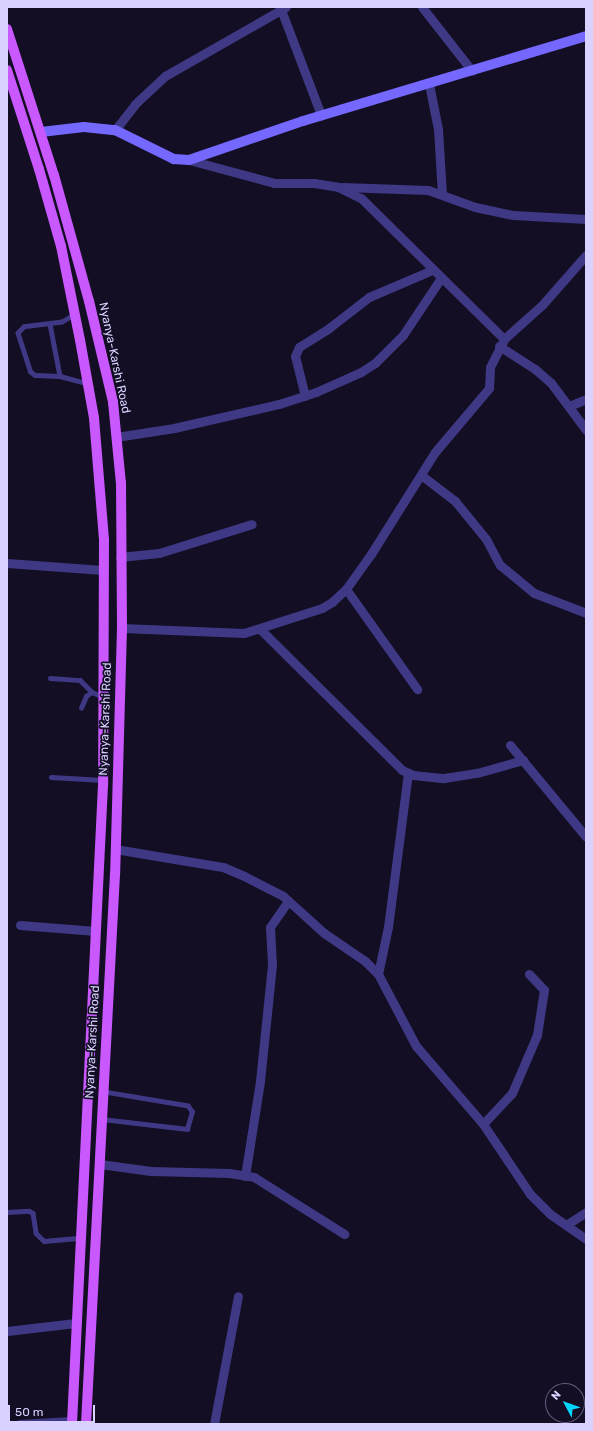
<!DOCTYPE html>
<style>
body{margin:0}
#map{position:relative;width:593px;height:1431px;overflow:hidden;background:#130e24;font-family:Rubik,sans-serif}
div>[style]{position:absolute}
.lane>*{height:4.5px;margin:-2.25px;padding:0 2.25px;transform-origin:2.25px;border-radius:2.25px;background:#3f3884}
.street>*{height:9px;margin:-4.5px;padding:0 4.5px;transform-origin:4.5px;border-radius:4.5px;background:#3f3884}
.secondary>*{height:10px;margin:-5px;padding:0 5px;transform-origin:5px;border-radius:5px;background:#7468ff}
.primary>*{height:10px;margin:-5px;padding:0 5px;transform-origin:5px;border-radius:5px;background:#ca58ff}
span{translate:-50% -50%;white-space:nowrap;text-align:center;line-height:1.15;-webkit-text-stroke:3.5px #130e24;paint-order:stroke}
.street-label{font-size:12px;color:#d9d1ff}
.frame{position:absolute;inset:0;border:8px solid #d9d1ff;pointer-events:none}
.north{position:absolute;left:545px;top:1383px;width:40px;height:40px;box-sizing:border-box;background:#130e24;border:1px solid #625c7c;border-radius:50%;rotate:311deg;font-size:11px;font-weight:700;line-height:16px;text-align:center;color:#d9d1ff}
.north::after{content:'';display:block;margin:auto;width:14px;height:18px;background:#00d5fc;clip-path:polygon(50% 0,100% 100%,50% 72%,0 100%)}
.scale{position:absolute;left:8px;top:1405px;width:87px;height:18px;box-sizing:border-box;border:2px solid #d9d1ff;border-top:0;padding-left:5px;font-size:12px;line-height:14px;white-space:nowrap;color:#d9d1ff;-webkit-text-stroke:3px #130e24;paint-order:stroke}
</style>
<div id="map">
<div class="lane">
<i style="left:75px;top:314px;width:15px;rotate:148deg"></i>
<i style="left:62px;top:322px;width:38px;rotate:173deg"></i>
<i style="left:24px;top:327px;width:8px;rotate:135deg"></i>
<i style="left:18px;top:333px;width:40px;rotate:72deg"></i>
<i style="left:30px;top:371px;width:6px;rotate:39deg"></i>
<i style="left:35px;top:375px;width:25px;rotate:2deg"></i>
<i style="left:60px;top:376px;width:28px;rotate:15deg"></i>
<i style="left:50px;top:324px;width:53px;rotate:79.1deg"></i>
<i style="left:50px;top:678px;width:30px;rotate:4deg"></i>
<i style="left:80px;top:680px;width:17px;rotate:45deg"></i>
<i style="left:92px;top:692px;width:12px;rotate:24deg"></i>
<i style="left:81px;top:708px;width:13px;rotate:-67deg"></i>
<i style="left:86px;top:696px;width:7px;rotate:-34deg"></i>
<i style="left:51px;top:777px;width:52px;rotate:3.3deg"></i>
<i style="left:102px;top:1119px;width:86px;rotate:6.7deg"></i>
<i style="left:187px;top:1129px;width:18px;rotate:-74deg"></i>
<i style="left:192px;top:1112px;width:7px;rotate:-124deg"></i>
<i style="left:188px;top:1106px;width:85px;rotate:-170.5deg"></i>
<i style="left:7px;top:1212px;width:22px;rotate:-3deg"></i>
<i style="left:29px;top:1211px;width:4px;rotate:27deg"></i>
<i style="left:33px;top:1213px;width:20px;rotate:81deg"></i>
<i style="left:36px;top:1233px;width:11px;rotate:45deg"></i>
<i style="left:44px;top:1241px;width:36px;rotate:-5deg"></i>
</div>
<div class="street">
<i style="left:280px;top:7px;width:116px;rotate:69.2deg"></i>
<i style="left:422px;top:7px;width:81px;rotate:52deg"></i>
<i style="left:429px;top:84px;width:46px;rotate:78.7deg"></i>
<i style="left:438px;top:129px;width:65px;rotate:86.5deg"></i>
<i style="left:115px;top:130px;width:33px;rotate:-52deg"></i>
<i style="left:135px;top:104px;width:41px;rotate:-43deg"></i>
<i style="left:165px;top:76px;width:139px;rotate:-29.7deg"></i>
<i style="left:189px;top:160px;width:88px;rotate:15.1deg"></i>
<i style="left:274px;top:183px;width:40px"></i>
<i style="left:314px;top:183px;width:24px;rotate:9deg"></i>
<i style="left:338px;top:187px;width:25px;rotate:26deg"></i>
<i style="left:361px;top:198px;width:201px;rotate:44.6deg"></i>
<i style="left:342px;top:187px;width:86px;rotate:2deg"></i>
<i style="left:428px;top:190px;width:50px;rotate:19.9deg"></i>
<i style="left:475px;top:207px;width:39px;rotate:12deg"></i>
<i style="left:513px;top:215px;width:73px;rotate:3.1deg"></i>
<i style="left:499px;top:346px;width:43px;rotate:32.6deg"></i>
<i style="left:535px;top:369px;width:21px;rotate:41deg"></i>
<i style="left:551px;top:383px;width:59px;rotate:53.3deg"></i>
<i style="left:305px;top:396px;width:41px;rotate:-104deg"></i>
<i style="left:295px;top:356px;width:10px;rotate:-66deg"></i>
<i style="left:299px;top:347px;width:36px;rotate:-32deg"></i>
<i style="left:329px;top:328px;width:51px;rotate:-37.8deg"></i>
<i style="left:369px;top:297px;width:69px;rotate:-23.2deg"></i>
<i style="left:569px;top:406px;width:18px;rotate:-22deg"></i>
<i style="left:116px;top:437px;width:59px;rotate:-8.8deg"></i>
<i style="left:174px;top:428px;width:108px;rotate:-12.9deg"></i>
<i style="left:279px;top:404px;width:39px;rotate:-18deg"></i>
<i style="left:316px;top:392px;width:49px;rotate:-24deg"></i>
<i style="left:361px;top:372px;width:17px;rotate:-33deg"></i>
<i style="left:375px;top:363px;width:40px;rotate:-45deg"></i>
<i style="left:403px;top:335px;width:69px;rotate:-56.3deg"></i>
<i style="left:421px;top:475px;width:43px;rotate:37.4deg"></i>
<i style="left:455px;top:501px;width:49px;rotate:50.8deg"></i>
<i style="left:486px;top:539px;width:30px;rotate:62deg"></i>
<i style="left:500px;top:565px;width:44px;rotate:39.5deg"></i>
<i style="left:534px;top:593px;width:56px;rotate:21deg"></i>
<i style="left:120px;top:557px;width:39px;rotate:-6deg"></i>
<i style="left:159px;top:553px;width:97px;rotate:-17.3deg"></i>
<i style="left:7px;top:563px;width:96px;rotate:4.2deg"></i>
<i style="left:346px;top:589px;width:123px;rotate:54.6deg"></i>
<i style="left:122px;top:628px;width:122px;rotate:2.3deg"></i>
<i style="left:244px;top:633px;width:82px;rotate:-17.8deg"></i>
<i style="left:322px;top:608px;width:12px;rotate:-31deg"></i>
<i style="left:332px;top:602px;width:19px;rotate:-43deg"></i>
<i style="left:346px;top:589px;width:43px;rotate:-54.5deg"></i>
<i style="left:371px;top:554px;width:120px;rotate:-57.9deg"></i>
<i style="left:435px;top:452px;width:84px;rotate:-49.8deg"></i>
<i style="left:489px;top:388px;width:21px;rotate:-87deg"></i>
<i style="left:490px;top:367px;width:31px;rotate:-63deg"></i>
<i style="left:504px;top:339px;width:51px;rotate:-41.8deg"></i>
<i style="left:542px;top:305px;width:67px;rotate:-48.7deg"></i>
<i style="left:260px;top:629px;width:200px;rotate:44.8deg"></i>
<i style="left:402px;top:770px;width:12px;rotate:24deg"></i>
<i style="left:413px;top:775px;width:31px;rotate:6deg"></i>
<i style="left:444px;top:778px;width:33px;rotate:-9deg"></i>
<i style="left:477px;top:773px;width:48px;rotate:-15.8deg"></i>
<i style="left:510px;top:745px;width:119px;rotate:50.4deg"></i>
<i style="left:115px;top:849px;width:109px;rotate:9.5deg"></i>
<i style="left:223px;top:867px;width:23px;rotate:23deg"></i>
<i style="left:244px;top:876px;width:44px;rotate:27.1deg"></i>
<i style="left:283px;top:896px;width:55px;rotate:42.1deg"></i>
<i style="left:324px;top:933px;width:50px;rotate:34.3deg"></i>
<i style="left:365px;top:961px;width:18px;rotate:45deg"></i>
<i style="left:378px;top:974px;width:81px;rotate:62.2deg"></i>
<i style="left:416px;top:1046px;width:103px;rotate:49.3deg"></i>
<i style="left:483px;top:1124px;width:84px;rotate:56.1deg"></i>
<i style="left:530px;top:1194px;width:28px;rotate:45deg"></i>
<i style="left:550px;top:1214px;width:44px;rotate:34.8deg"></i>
<i style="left:20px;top:925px;width:76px;rotate:4.5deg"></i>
<i style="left:378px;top:974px;width:48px;rotate:-78deg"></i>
<i style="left:388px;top:927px;width:155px;rotate:-82.6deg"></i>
<i style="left:483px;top:1124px;width:42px;rotate:-46.9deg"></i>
<i style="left:512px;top:1093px;width:63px;rotate:-66.7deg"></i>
<i style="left:537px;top:1035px;width:46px;rotate:-81.2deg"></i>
<i style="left:544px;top:990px;width:22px;rotate:-133deg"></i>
<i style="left:100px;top:1164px;width:51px;rotate:7.8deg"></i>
<i style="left:151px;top:1171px;width:78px;rotate:1.5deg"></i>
<i style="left:229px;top:1173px;width:25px;rotate:9deg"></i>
<i style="left:254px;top:1177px;width:107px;rotate:32.3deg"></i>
<i style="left:245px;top:1176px;width:96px;rotate:-81deg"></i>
<i style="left:260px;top:1081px;width:117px;rotate:-84.1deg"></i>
<i style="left:272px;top:965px;width:38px;rotate:-93deg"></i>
<i style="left:270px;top:927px;width:32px;rotate:-55deg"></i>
<i style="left:566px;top:1225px;width:24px;rotate:-33deg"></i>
<i style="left:7px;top:1331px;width:69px;rotate:-6.6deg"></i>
<i style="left:19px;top:1424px;width:53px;rotate:-3.2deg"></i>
<i style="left:214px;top:1424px;width:130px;rotate:-79.4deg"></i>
</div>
<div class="secondary">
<i style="left:41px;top:132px;width:43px;rotate:-6.6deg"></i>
<i style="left:84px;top:127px;width:31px;rotate:6deg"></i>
<i style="left:115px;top:130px;width:66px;rotate:26.2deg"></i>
<i style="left:174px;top:159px;width:15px;rotate:4deg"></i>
<i style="left:189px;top:160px;width:120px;rotate:-18.9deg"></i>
<i style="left:303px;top:121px;width:295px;rotate:-16.7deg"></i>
</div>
<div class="primary">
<i style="left:7px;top:29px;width:153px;rotate:72.2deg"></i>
<i style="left:54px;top:175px;width:131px;rotate:74.5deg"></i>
<i style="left:89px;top:301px;width:104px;rotate:76.6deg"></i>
<i style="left:113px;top:402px;width:81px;rotate:84.4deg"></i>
<i style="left:121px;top:483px;width:145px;rotate:89.6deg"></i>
<i style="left:122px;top:628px;width:246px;rotate:91.6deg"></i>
<i style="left:115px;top:874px;width:551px;rotate:93.02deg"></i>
<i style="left:7px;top:70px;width:104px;rotate:72.1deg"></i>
<i style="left:39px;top:169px;width:80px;rotate:74.1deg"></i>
<i style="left:61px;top:246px;width:96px;rotate:78.6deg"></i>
<i style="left:80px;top:340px;width:79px;rotate:79.8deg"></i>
<i style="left:94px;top:418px;width:121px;rotate:85.3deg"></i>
<i style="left:104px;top:539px;width:246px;rotate:90.2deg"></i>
<i style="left:103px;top:785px;width:640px;rotate:92.78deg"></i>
</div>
<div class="street-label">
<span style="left:114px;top:358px;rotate:78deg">Nyanya-Karshi Road</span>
<span style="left:106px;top:719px;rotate:-88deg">Nyanya-Karshi Road</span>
<span style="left:93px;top:1042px;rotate:-87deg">Nyanya-Karshi Road</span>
</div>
<div class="frame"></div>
<div class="north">N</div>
<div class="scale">50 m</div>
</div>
